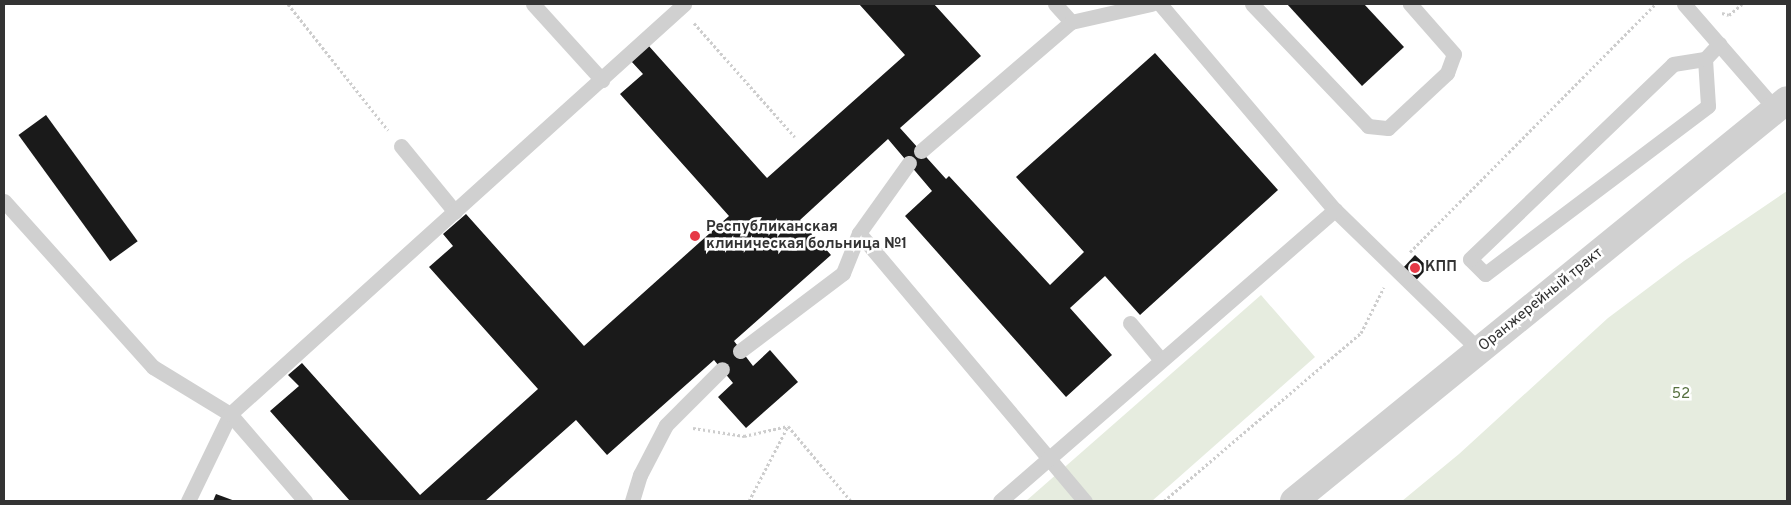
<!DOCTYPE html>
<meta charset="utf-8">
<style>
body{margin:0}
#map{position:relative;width:1791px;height:505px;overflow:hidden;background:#fff;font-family:Overpass,sans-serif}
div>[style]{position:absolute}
.green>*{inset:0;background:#e6ecdf}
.building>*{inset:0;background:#1a1a1a;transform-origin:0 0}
.path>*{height:3px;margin-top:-1.5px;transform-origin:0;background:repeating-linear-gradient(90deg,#cdcdcd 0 2.5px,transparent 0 5px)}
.lane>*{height:15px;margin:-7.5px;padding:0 7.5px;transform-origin:7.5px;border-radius:7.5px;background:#d0d0d0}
.street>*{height:28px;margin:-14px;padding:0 14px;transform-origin:14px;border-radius:14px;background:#d0d0d0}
.dots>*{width:14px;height:14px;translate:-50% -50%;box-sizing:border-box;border:2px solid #fff;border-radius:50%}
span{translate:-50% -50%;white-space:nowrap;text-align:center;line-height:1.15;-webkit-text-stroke:5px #fff;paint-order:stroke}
.poi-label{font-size:15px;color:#333;font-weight:700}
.left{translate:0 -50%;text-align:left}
.street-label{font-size:15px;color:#333}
.park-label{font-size:15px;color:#56703f}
.frame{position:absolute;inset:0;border:5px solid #333;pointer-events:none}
</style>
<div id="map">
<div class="green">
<i style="clip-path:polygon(1787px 191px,1787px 501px,1402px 501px,1459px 454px,1608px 318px,1684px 261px)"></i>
<i style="clip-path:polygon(1261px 295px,1315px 357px,1152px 501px,1026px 501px)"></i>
</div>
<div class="building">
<i style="clip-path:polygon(859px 4px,934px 4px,981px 56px,900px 128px,946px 179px,949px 176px,1050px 285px,1084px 252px,1016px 177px,1155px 53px,1278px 190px,1140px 315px,1105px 276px,1070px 308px,1112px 355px,1066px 397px,905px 216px,932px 191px,888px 139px,800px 220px,831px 255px,734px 341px,753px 366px,770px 350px,798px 382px,746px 428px,718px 397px,733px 383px,714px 360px,607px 455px,576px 420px,485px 501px,350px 501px,270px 411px,299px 386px,288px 375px,302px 363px,420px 495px,538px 389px,429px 267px,453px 246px,443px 234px,466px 214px,584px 346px,729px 216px,620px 94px,643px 74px,631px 61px,648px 45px,767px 178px,905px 55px)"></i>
<i style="clip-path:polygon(1287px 4px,1364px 4px,1404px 47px,1362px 86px)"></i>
<i style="left:46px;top:115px;width:156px;height:34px;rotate:54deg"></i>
<i style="left:1415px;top:255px;width:18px;height:18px;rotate:43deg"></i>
<i style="clip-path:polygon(216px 494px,235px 501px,213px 501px)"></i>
</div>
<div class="path">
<i style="left:288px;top:4px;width:161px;rotate:51.6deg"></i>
<i style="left:4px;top:5px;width:1px;rotate:-90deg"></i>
<i style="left:1722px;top:13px;width:7px;rotate:16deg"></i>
<i style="left:1729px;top:15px;width:17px;rotate:-40deg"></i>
<i style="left:694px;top:23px;width:152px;rotate:48.5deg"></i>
<i style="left:1410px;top:252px;width:349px;rotate:-45.3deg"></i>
<i style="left:788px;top:426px;width:98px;rotate:50deg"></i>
<i style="left:693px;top:428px;width:52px;rotate:8.9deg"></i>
<i style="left:744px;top:436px;width:45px;rotate:-12.8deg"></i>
<i style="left:749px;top:501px;width:85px;rotate:-62.5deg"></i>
<i style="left:1164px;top:501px;width:259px;rotate:-40.5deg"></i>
<i style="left:1361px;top:333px;width:51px;rotate:-63.4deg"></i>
</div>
<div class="lane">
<i style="left:533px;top:4px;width:103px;rotate:47.8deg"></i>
<i style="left:1055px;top:4px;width:24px;rotate:48deg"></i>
<i style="left:1160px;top:4px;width:270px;rotate:49.7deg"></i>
<i style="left:1335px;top:210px;width:201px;rotate:44.2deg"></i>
<i style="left:1252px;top:4px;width:168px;rotate:46.4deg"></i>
<i style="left:1368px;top:126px;width:20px;rotate:6deg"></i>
<i style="left:1388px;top:128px;width:81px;rotate:-43deg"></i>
<i style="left:1447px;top:73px;width:20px;rotate:-70deg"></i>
<i style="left:1454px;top:54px;width:67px;rotate:-131.3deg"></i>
<i style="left:1684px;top:4px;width:140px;rotate:49deg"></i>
<i style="left:1705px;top:59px;width:47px;rotate:86.3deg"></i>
<i style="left:1708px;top:106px;width:279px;rotate:143deg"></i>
<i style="left:1485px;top:274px;width:21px;rotate:-135deg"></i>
<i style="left:1470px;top:259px;width:281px;rotate:-43.8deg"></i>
<i style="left:1673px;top:64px;width:32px;rotate:-9deg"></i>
<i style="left:1705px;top:59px;width:21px;rotate:-47deg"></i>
<i style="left:401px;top:146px;width:85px;rotate:50.7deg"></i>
<i style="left:921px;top:151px;width:198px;rotate:-40.7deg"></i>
<i style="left:1071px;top:22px;width:82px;rotate:-12.7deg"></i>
<i style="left:4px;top:201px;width:223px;rotate:48.1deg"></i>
<i style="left:153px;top:367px;width:90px;rotate:31.4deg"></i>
<i style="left:230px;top:414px;width:115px;rotate:49.2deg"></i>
<i style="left:859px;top:233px;width:351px;rotate:49.9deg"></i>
<i style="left:1130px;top:323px;width:48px;rotate:50deg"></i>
<i style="left:740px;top:351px;width:129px;rotate:-37.1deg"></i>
<i style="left:843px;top:273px;width:43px;rotate:-68.2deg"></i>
<i style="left:859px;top:233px;width:86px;rotate:-54.5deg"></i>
<i style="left:188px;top:501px;width:97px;rotate:-64.2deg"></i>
<i style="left:230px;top:414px;width:612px;rotate:-42.08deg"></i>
<i style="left:632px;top:501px;width:27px;rotate:-73deg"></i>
<i style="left:640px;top:475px;width:56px;rotate:-62.5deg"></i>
<i style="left:666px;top:425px;width:79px;rotate:-45deg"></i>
<i style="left:1000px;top:501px;width:444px;rotate:-41deg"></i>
</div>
<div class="street">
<i style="left:1294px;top:501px;width:635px;rotate:-39.12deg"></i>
</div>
<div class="dots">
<i style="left:695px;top:236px;background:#e63946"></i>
<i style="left:1415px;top:268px;background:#e63946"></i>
</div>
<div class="poi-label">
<span class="left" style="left:706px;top:236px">Республиканская<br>клиническая больница №1</span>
<span class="left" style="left:1425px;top:268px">КПП</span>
</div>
<div class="street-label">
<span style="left:1541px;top:300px;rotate:-39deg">Оранжерейный тракт</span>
</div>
<div class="park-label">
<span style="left:1681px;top:395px">52</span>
</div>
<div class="frame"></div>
</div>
